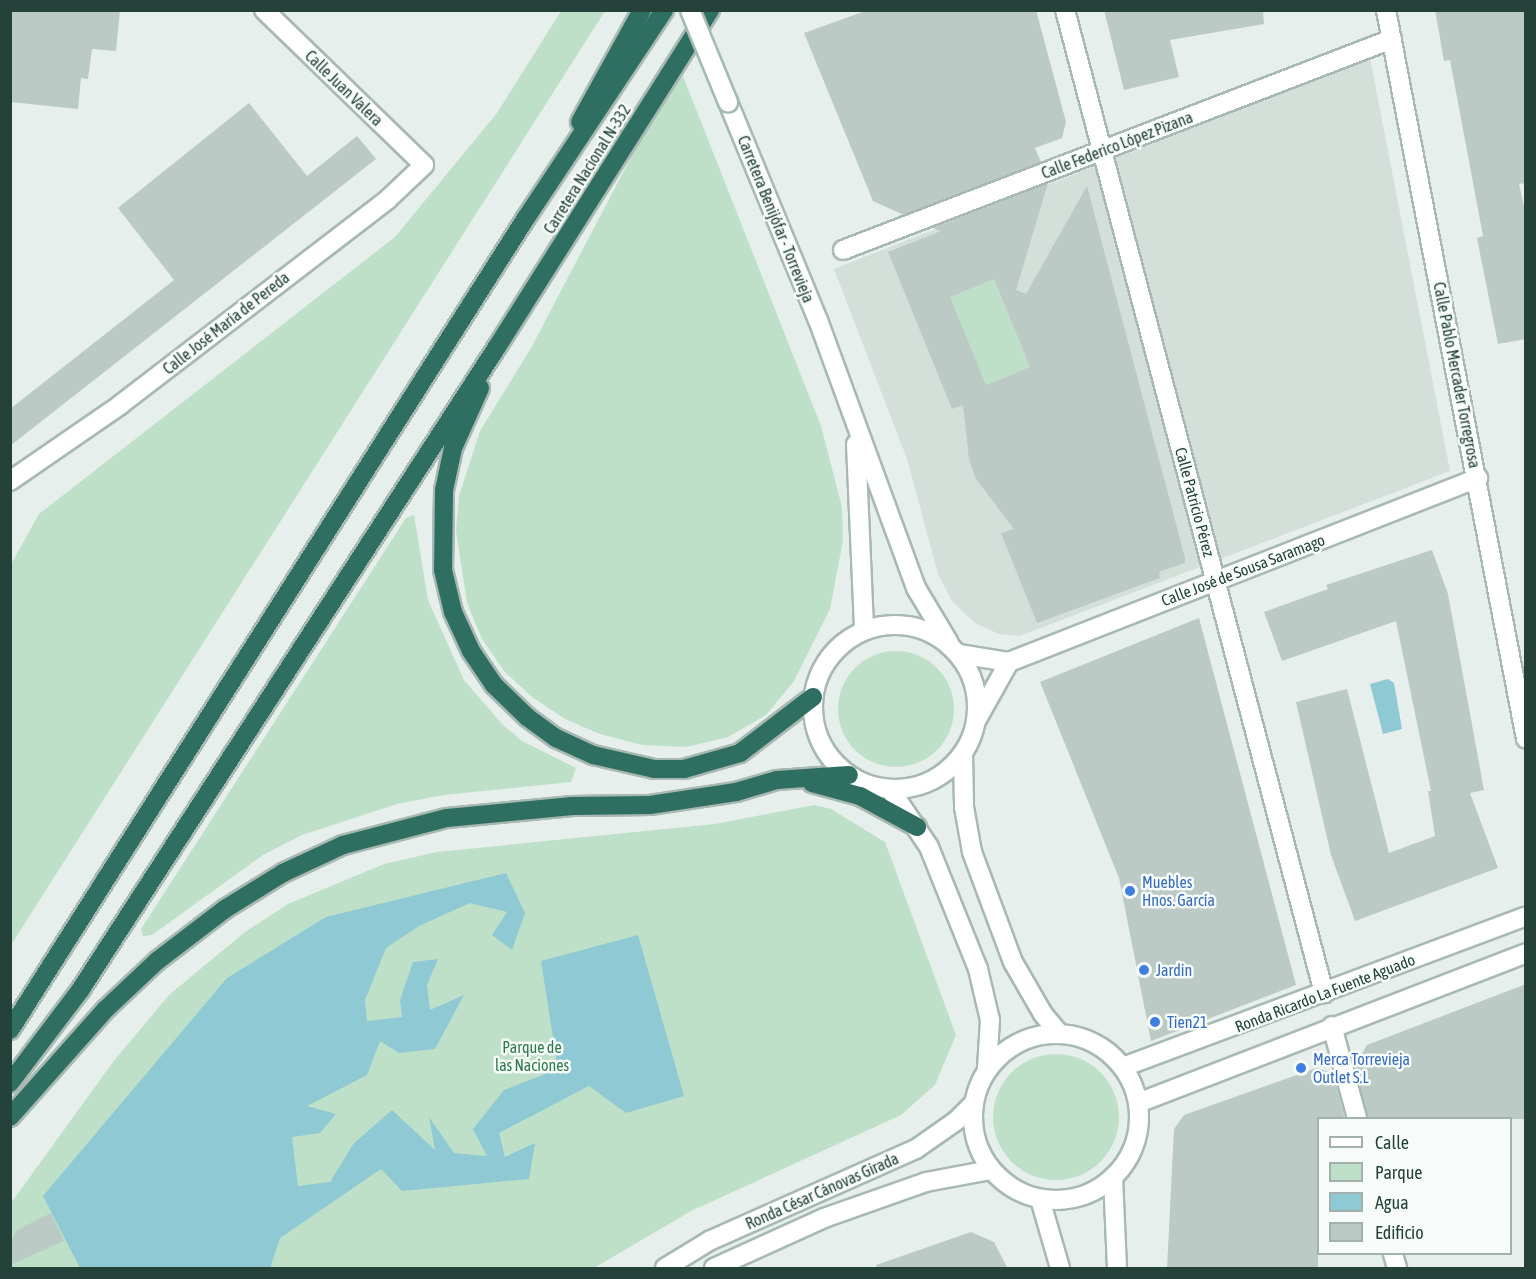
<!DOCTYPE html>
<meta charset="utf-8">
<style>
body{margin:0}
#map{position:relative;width:1536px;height:1279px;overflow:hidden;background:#e6efeb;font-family:"Asap Condensed",sans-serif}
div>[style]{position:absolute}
.built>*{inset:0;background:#d4dfda}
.green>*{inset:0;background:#bfe0c8;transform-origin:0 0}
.round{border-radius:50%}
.water>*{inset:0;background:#8ec9d4}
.building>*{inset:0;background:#bbcac4}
.roads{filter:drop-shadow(2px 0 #a8b8b2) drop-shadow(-2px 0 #a8b8b2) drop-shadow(0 2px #a8b8b2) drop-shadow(0 -2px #a8b8b2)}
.street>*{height:18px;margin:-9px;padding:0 9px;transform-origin:9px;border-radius:9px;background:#fff}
.secondary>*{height:18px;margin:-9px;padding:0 9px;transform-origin:9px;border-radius:9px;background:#fff}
.secondary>.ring{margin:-9px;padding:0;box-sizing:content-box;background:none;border:18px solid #fff;border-radius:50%}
.highway>*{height:18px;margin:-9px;padding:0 9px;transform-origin:9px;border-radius:9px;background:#2f6f62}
.bridges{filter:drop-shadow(2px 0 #a4bbb3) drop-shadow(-2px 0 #a4bbb3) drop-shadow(0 2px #a4bbb3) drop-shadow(0 -2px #a4bbb3)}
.secondary-bridge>*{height:18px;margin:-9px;padding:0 9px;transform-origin:9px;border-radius:9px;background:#fff}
.dots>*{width:16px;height:16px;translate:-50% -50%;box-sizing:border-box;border:3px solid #f7fbf9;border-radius:50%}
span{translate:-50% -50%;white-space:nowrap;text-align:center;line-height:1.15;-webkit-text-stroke:5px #f7fbf9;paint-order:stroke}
.street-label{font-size:16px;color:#24423a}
.shop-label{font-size:16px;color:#366cbe}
.left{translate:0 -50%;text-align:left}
.park-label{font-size:16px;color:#2d7a4b}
.frame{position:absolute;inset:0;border:12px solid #24423a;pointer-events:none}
.legend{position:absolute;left:1317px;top:1117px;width:195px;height:138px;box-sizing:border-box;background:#f7fbf9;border:2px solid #a3b1ad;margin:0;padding:8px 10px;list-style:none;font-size:18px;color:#24423a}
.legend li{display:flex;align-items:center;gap:12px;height:30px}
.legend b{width:30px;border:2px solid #a3b1ad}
</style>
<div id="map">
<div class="built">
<i style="clip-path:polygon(1370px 58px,1450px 471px,1020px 636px,999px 634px,975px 623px,952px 601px,938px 574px,907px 459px,834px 269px)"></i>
</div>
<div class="green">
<i style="clip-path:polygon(561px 11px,605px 11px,11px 945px,11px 564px,39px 514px,395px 237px,497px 113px)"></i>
<i style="clip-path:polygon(681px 71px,821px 426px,842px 507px,843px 541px,830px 609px,794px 681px,766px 715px,728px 737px,686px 747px,642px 745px,600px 734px,565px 719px,532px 697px,504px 671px,482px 639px,467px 603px,456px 531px,459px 496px,480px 431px,531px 348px,638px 144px)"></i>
<i style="left:994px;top:279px;width:95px;height:48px;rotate:68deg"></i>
<i style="clip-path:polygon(414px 515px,428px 600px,464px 680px,502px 724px,522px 741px,576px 768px,571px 782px,444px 795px,397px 804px,302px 835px,263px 855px,152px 935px,143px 936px,141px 929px,406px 518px)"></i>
<i class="round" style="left:838px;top:651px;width:116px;height:116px"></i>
<i style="clip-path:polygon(814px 805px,831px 809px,885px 842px,956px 1035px,935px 1085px,901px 1115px,691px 1211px,594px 1268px,11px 1268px,11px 1203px,113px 1062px,169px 995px,245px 932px,288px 904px,384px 864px,437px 852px,715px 824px)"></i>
<i class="round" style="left:993px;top:1054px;width:126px;height:126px"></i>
</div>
<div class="water">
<i style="clip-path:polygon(1388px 679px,1394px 683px,1402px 729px,1383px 734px,1370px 684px)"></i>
<i style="clip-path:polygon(506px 873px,525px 913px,512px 950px,492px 935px,507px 912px,470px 903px,419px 926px,386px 948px,365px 1000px,367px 1021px,402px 1017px,400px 1000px,413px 962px,438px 959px,427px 985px,430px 1010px,464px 995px,435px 1049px,399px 1053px,380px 1041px,367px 1075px,307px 1106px,336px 1114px,320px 1133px,292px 1137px,298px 1186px,330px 1182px,354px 1143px,392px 1110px,435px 1150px,429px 1117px,454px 1153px,487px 1156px,473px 1129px,504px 1090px,558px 1069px,541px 961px,638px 935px,684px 1096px,626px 1113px,589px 1086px,499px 1133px,505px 1157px,535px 1143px,529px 1179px,402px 1191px,381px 1169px,280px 1238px,270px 1268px,80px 1268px,43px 1196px,227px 978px,326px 917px)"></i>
</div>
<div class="building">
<i style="clip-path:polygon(12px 10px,120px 10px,116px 51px,92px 49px,88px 79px,81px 78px,78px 109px,10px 102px)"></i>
<i style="clip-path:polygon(868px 10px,1036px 10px,1066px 122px,1062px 138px,1035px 148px,1041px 162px,904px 215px,873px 201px,804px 33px)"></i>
<i style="clip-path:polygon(1104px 10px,1263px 10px,1264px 24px,1170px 40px,1179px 77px,1124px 90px)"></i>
<i style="clip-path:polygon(1435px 10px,1526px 10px,1526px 183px,1519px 184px,1526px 215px,1526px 339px,1498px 344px,1477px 238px,1483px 236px,1450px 60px,1444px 61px)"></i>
<i style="clip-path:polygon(249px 103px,307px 176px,357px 136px,376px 159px,10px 446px,10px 409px,174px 280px,118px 208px)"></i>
<i style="clip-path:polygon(evenodd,1048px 183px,1016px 290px,1026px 294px,1087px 186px,1185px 558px,1185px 563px,1159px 572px,1160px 578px,1037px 623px,1001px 533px,1014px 529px,976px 479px,969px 459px,963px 405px,952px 409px,888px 252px,941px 231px,933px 228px,1048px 183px,994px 279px,1030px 367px,986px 385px,950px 297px,994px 279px)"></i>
<i style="clip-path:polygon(1432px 550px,1448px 594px,1484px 790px,1470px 793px,1498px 868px,1355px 921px,1331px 855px,1296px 702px,1347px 689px,1389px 853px,1435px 836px,1428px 791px,1431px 791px,1396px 621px,1282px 661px,1264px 612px,1328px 589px,1326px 585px)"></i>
<i style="clip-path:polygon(1199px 618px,1296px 985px,1151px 1041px,1119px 878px,1040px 682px)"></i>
<i style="clip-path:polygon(1526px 984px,1526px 1119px,1368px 1119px,1355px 1066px,1367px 1045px)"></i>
<i style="clip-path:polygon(1316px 1068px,1333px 1073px,1345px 1119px,1318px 1119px,1318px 1269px,1167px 1269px,1174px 1129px,1184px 1115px)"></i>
<i style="clip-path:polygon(51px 1213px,64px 1241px,10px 1265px,10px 1243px,17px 1230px)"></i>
<i style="clip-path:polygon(971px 1232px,994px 1242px,1008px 1269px,877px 1269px,876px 1265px)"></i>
</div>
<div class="roads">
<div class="street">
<i style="left:1065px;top:10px;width:1017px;rotate:75.24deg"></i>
<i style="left:1386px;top:10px;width:742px;rotate:79.13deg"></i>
<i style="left:843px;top:250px;width:588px;rotate:-21.02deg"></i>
<i style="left:10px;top:481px;width:134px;rotate:-34.6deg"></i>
<i style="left:120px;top:405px;width:337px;rotate:-37.5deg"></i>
<i style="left:387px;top:200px;width:51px;rotate:-43.4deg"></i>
<i style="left:424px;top:165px;width:223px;rotate:-135.9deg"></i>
<i style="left:959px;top:654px;width:51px;rotate:9.1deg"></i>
<i style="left:1009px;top:662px;width:504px;rotate:-21.42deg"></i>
<i style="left:976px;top:721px;width:68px;rotate:-60.8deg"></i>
<i style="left:1332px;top:1026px;width:95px;rotate:74.8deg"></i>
<i style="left:1393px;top:1254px;width:15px;rotate:74deg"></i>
</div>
<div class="secondary">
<i style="left:728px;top:102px;width:236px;rotate:67.6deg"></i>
<i style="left:818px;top:320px;width:285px;rotate:69.9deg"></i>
<i style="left:916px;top:588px;width:64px;rotate:59deg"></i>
<i style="left:856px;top:444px;width:186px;rotate:87.5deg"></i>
<i class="ring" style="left:813px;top:625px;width:146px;height:146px"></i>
<i style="left:963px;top:753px;width:54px;rotate:88.9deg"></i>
<i style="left:964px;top:807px;width:46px;rotate:79.9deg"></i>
<i style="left:972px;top:852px;width:117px;rotate:69.6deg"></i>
<i style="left:1013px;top:962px;width:60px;rotate:60deg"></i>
<i style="left:1043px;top:1014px;width:26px;rotate:50deg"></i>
<i style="left:890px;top:789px;width:70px;rotate:56.1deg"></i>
<i style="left:929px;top:847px;width:131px;rotate:68.1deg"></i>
<i style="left:978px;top:969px;width:52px;rotate:76.8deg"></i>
<i style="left:990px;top:1020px;width:48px;rotate:93.6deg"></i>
<i class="ring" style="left:973px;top:1034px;width:148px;height:148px"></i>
<i style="left:1123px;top:1067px;width:430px;rotate:-20.5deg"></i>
<i style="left:1138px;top:1103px;width:416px;rotate:-21.1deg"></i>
<i style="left:1113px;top:1177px;width:91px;rotate:87.5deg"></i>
<i style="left:1040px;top:1199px;width:72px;rotate:73.8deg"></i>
<i style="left:665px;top:1268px;width:52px;rotate:-31.5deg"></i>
<i style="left:709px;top:1241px;width:227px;rotate:-24deg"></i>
<i style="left:916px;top:1149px;width:49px;rotate:-35deg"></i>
<i style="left:956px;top:1121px;width:24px;rotate:-45deg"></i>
<i style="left:714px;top:1268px;width:121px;rotate:-24.4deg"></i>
<i style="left:824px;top:1218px;width:108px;rotate:-19.4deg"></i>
<i style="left:926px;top:1182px;width:66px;rotate:-10.5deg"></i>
</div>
<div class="highway">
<i style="left:580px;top:122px;width:128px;rotate:-61deg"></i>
<i style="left:480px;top:388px;width:66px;rotate:114.2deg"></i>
<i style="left:453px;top:448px;width:43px;rotate:102.1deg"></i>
<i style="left:444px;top:490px;width:80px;rotate:90.7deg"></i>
<i style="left:443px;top:570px;width:43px;rotate:76.6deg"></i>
<i style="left:453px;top:612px;width:43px;rotate:65.2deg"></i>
<i style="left:471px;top:651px;width:41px;rotate:55.9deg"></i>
<i style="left:494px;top:685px;width:46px;rotate:44.1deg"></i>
<i style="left:527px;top:717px;width:36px;rotate:36deg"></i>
<i style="left:556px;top:738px;width:41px;rotate:24.7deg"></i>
<i style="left:593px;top:755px;width:63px;rotate:12.9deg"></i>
<i style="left:654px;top:769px;width:30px"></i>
<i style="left:684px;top:769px;width:58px;rotate:-15.9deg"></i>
<i style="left:740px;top:753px;width:92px;rotate:-37.5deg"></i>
<i style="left:812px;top:783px;width:50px;rotate:15.2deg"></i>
<i style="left:860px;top:796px;width:65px;rotate:28.5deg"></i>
<i style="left:10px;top:1030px;width:962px;rotate:-57.57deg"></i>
<i style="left:526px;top:218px;width:250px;rotate:-56.4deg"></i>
<i style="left:10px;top:1083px;width:118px;rotate:-52.9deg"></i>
<i style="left:81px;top:989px;width:765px;rotate:-57.06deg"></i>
<i style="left:497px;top:347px;width:399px;rotate:-57.7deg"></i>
<i style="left:10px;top:1117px;width:144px;rotate:-48.4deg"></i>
<i style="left:106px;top:1009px;width:70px;rotate:-43.3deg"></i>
<i style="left:157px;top:961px;width:86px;rotate:-37.4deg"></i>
<i style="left:225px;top:909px;width:68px;rotate:-31.8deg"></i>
<i style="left:283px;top:873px;width:66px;rotate:-25deg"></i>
<i style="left:343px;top:845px;width:107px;rotate:-14.6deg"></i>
<i style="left:447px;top:818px;width:126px;rotate:-5.5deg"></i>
<i style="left:572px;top:806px;width:78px;rotate:-0.7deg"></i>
<i style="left:650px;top:805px;width:87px;rotate:-8.6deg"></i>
<i style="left:736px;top:792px;width:43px;rotate:-16.3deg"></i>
<i style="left:777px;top:780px;width:72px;rotate:-4deg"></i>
</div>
</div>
<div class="bridges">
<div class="secondary-bridge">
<i style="left:690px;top:10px;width:100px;rotate:67.6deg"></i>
</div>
</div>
<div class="dots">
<i style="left:1130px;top:891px;background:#3f7fe0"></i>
<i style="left:1144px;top:970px;background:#3f7fe0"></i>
<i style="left:1155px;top:1022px;background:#3f7fe0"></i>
<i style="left:1301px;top:1068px;background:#3f7fe0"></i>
</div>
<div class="street-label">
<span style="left:344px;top:88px;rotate:44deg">Calle Juan Valera</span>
<span style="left:1117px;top:145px;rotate:-21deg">Calle Federico López Pizana</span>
<span style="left:587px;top:169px;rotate:-58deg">Carretera Nacional N-332</span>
<span style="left:776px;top:219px;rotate:68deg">Carretera Benijófar - Torrevieja</span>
<span style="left:226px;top:323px;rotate:-38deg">Calle José María de Pereda</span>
<span style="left:1457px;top:375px;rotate:79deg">Calle Pablo Mercader Torregrosa</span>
<span style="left:1195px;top:502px;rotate:75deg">Calle Patricio Pérez</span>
<span style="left:1243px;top:570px;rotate:-21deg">Calle José de Sousa Saramago</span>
<span style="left:1325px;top:993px;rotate:-21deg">Ronda Ricardo La Fuente Aguado</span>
<span style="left:822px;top:1191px;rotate:-24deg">Ronda César Cánovas Girada</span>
</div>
<div class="shop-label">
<span class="left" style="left:1142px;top:891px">Muebles<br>Hnos. García</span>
<span class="left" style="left:1156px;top:970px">Jardin</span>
<span class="left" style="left:1167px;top:1022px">Tien21</span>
<span class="left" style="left:1313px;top:1068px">Merca Torrevieja<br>Outlet S.L</span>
</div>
<div class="park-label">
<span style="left:532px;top:1056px">Parque de<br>las Naciones</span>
</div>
<div class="frame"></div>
<ul class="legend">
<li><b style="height:8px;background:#fff"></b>Calle</li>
<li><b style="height:16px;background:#bfe0c8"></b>Parque</li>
<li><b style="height:16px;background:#8ec9d4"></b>Agua</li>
<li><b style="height:16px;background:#bbcac4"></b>Edificio</li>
</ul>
</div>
